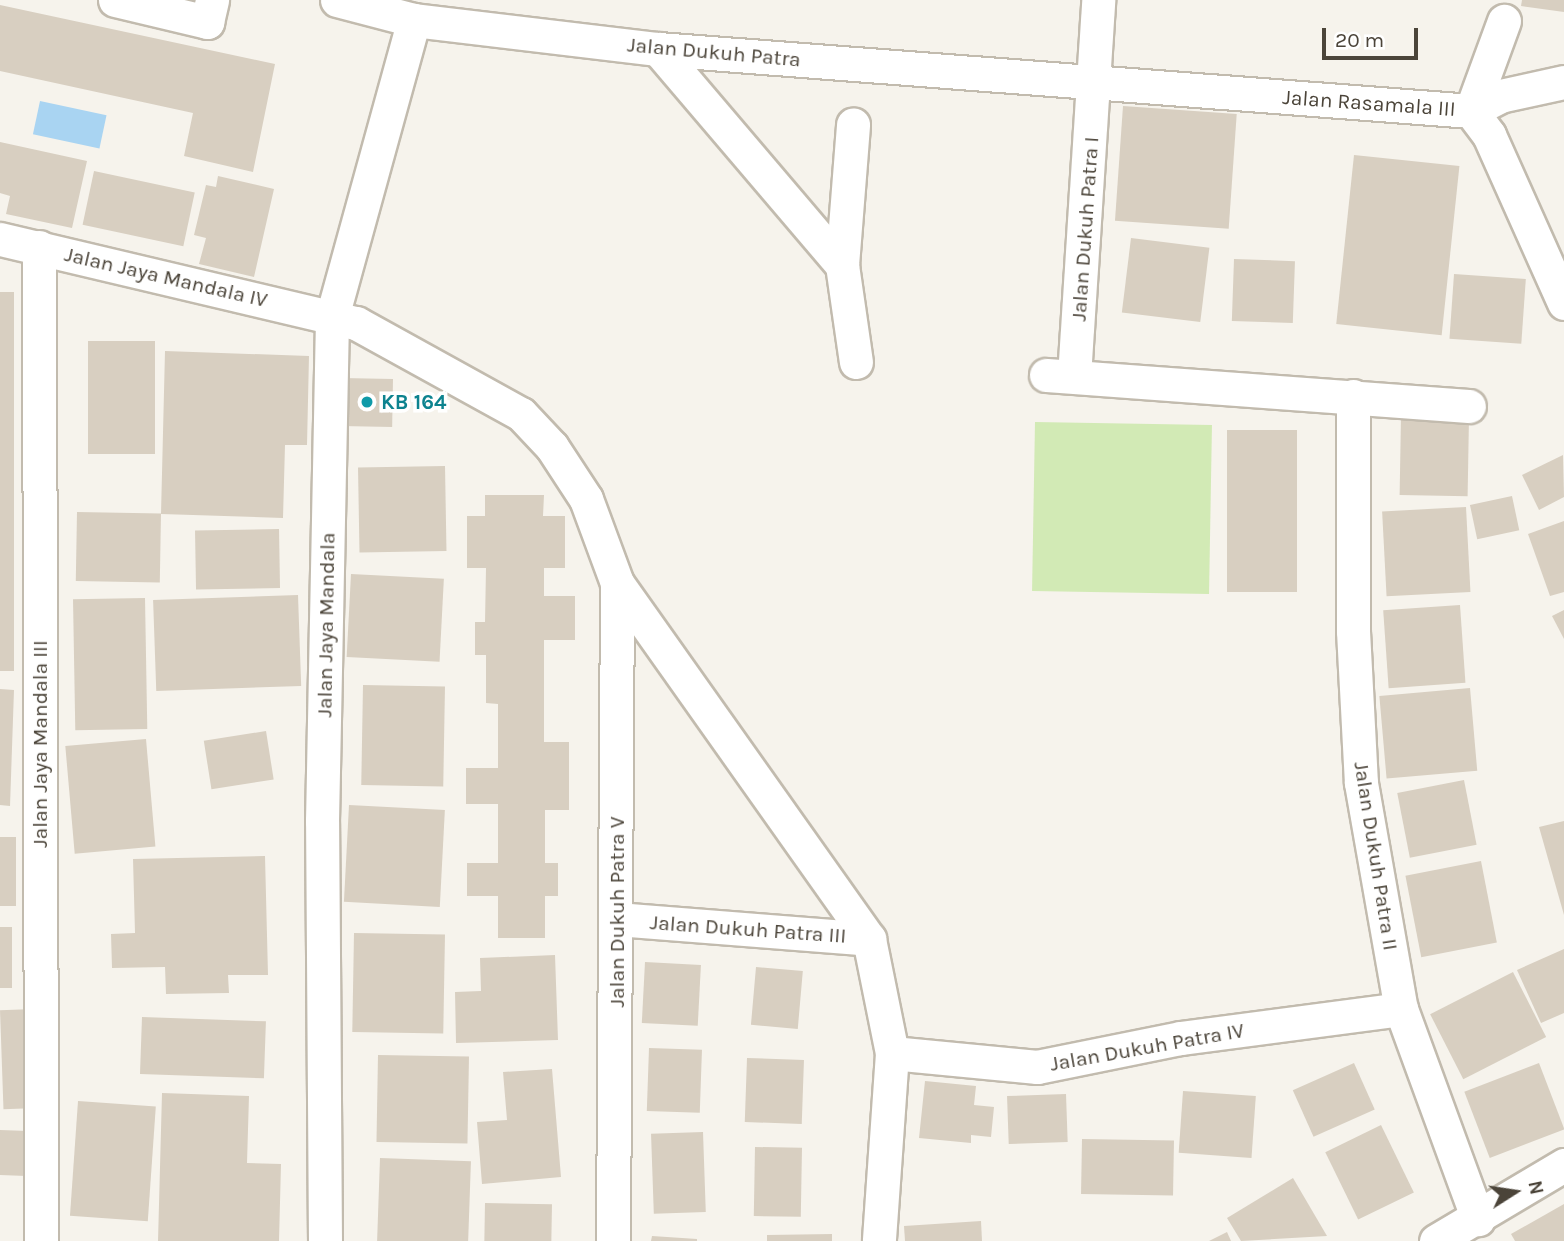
<!DOCTYPE html>
<style>
body{margin:0}
#map{position:relative;width:1564px;height:1241px;overflow:hidden;background:#f6f3ec;font-family:Karla,sans-serif}
div>[style]{position:absolute}
.green>*{inset:0;background:#d2eab5;transform-origin:0 0}
.water>*{inset:0;background:#a9d4f2;transform-origin:0 0}
.building>*{inset:0;background:#d8cfc1;transform-origin:0 0}
.roads{filter:drop-shadow(2px 0 #c2bbae) drop-shadow(-2px 0 #c2bbae) drop-shadow(0 2px #c2bbae) drop-shadow(0 -2px #c2bbae)}
.minor>*{height:33px;margin:-16.5px;padding:0 16.5px;transform-origin:16.5px;border-radius:16.5px;background:#fff}
.dots>*{width:19px;height:19px;translate:-50% -50%;box-sizing:border-box;border:4px solid #fff;border-radius:50%}
span{translate:-50% -50%;white-space:nowrap;text-align:center;line-height:1.15;-webkit-text-stroke:7px #fff;paint-order:stroke}
.street-label{font-size:21px;color:#4b4439}
.culture-label{font-size:21px;color:#0d838f;font-weight:700}
.left{translate:0 -50%;text-align:left}
.north{position:absolute;left:1480px;top:1157px;width:70px;height:70px;-webkit-text-stroke:5px #fff;paint-order:stroke;rotate:78deg;font-size:19px;font-weight:700;line-height:28px;text-align:center;color:#4b4439}
.north::after{content:'';display:block;margin:auto;width:24px;height:32px;background:#4b4439;clip-path:polygon(50% 0,100% 100%,50% 72%,0 100%)}
.scale{position:absolute;left:1322px;top:28px;width:96px;height:32px;box-sizing:border-box;border:4px solid #4b4439;border-top:0;padding-left:9px;font-size:21px;line-height:24px;white-space:nowrap;color:#4b4439;-webkit-text-stroke:5px #fff;paint-order:stroke}
</style>
<div id="map">
<div class="green">
<i style="left:1035px;top:422px;width:177px;height:169px;rotate:1deg"></i>
</div>
<div class="water">
<i style="left:40px;top:101px;width:68px;height:34px;rotate:12deg"></i>
</div>
<div class="building">
<i style="clip-path:polygon(1522px 0,1564px 0,1564px 12px,1521px 6px)"></i>
<i style="clip-path:polygon(0 5px,275px 64px,253px 172px,184px 156px,193px 113px,0 71px)"></i>
<i style="left:1123px;top:106px;width:114px;height:115px;rotate:4deg"></i>
<i style="clip-path:polygon(0 142px,87px 161px,72px 228px,6px 214px,10px 196px,0 193px)"></i>
<i style="left:1354px;top:155px;width:106px;height:170px;rotate:6deg"></i>
<i style="left:94px;top:171px;width:103px;height:55px;rotate:12deg"></i>
<i style="clip-path:polygon(218px 176px,274px 189px,254px 277px,199px 264px,206px 238px,194px 235px,206px 185px,216px 187px)"></i>
<i style="left:1131px;top:238px;width:79px;height:75px;rotate:7deg"></i>
<i style="left:1234px;top:259px;width:61px;height:62px;rotate:2deg"></i>
<i style="left:1454px;top:274px;width:72px;height:65px;rotate:4deg"></i>
<i style="left:0;top:292px;width:14px;height:379px"></i>
<i style="left:88px;top:341px;width:67px;height:113px"></i>
<i style="clip-path:polygon(165px 351px,309px 356px,307px 445px,285px 445px,283px 518px,161px 514px)"></i>
<i style="left:342px;top:378px;width:51px;height:48px;rotate:1deg"></i>
<i style="left:1401px;top:416px;width:68px;height:79px;rotate:1deg"></i>
<i style="left:1227px;top:430px;width:70px;height:162px"></i>
<i style="clip-path:polygon(1563px 455px,1564px 497px,1539px 510px,1522px 475px)"></i>
<i style="left:445px;top:466px;width:85px;height:87px;rotate:89deg"></i>
<i style="clip-path:polygon(485px 495px,544px 495px,543px 516px,565px 516px,565px 568px,544px 568px,544px 596px,575px 596px,575px 640px,544px 640px,544px 742px,569px 742px,569px 810px,545px 810px,545px 863px,558px 863px,558px 896px,545px 896px,545px 938px,498px 938px,498px 896px,467px 896px,467px 863px,498px 863px,498px 804px,466px 804px,466px 768px,498px 768px,498px 704px,486px 703px,486px 655px,475px 655px,475px 622px,485px 622px,486px 568px,467px 568px,467px 516px,485px 516px)"></i>
<i style="left:1512px;top:496px;width:35px;height:43px;rotate:78deg"></i>
<i style="left:1466px;top:507px;width:85px;height:84px;rotate:87deg"></i>
<i style="left:77px;top:512px;width:84px;height:69px;rotate:1deg"></i>
<i style="clip-path:polygon(1564px 521px,1564px 592px,1550px 596px,1528px 534px)"></i>
<i style="left:279px;top:529px;width:59px;height:84px;rotate:89deg"></i>
<i style="left:351px;top:574px;width:93px;height:83px;rotate:3deg"></i>
<i style="left:298px;top:595px;width:91px;height:145px;rotate:88deg"></i>
<i style="left:145px;top:598px;width:131px;height:72px;rotate:89deg"></i>
<i style="left:1460px;top:605px;width:78px;height:77px;rotate:86deg"></i>
<i style="clip-path:polygon(1564px 610px,1564px 639px,1552px 616px)"></i>
<i style="left:363px;top:685px;width:82px;height:100px;rotate:1deg"></i>
<i style="left:1470px;top:688px;width:83px;height:91px;rotate:85deg"></i>
<i style="clip-path:polygon(0 689px,14px 690px,10px 806px,0 805px)"></i>
<i style="left:266px;top:731px;width:49px;height:63px;rotate:81deg"></i>
<i style="left:146px;top:739px;width:108px;height:81px;rotate:85deg"></i>
<i style="left:1464px;top:780px;width:66px;height:68px;rotate:79deg"></i>
<i style="left:349px;top:805px;width:96px;height:97px;rotate:3deg"></i>
<i style="clip-path:polygon(1564px 821px,1564px 915px,1539px 827px)"></i>
<i style="left:0;top:837px;width:16px;height:69px"></i>
<i style="clip-path:polygon(265px 856px,268px 975px,228px 975px,229px 993px,166px 994px,165px 967px,112px 968px,111px 934px,135px 933px,133px 859px)"></i>
<i style="left:1481px;top:861px;width:83px;height:77px;rotate:79deg"></i>
<i style="left:0;top:927px;width:12px;height:61px"></i>
<i style="left:354px;top:933px;width:91px;height:99px;rotate:1deg"></i>
<i style="clip-path:polygon(1564px 949px,1564px 1013px,1541px 1023px,1517px 970px)"></i>
<i style="clip-path:polygon(555px 955px,558px 1040px,456px 1043px,455px 992px,481px 991px,480px 958px)"></i>
<i style="left:645px;top:962px;width:56px;height:61px;rotate:3deg"></i>
<i style="left:756px;top:967px;width:47px;height:58px;rotate:5deg"></i>
<i style="left:1513px;top:972px;width:73px;height:93px;rotate:63deg"></i>
<i style="left:34px;top:1009px;width:99px;height:34px;rotate:88deg"></i>
<i style="left:142px;top:1017px;width:124px;height:57px;rotate:2deg"></i>
<i style="left:649px;top:1048px;width:53px;height:63px;rotate:2deg"></i>
<i style="left:378px;top:1055px;width:91px;height:87px;rotate:1deg"></i>
<i style="left:747px;top:1058px;width:57px;height:64px;rotate:2deg"></i>
<i style="left:1354px;top:1063px;width:51px;height:67px;rotate:66deg"></i>
<i style="left:1539px;top:1063px;width:71px;height:80px;rotate:69deg"></i>
<i style="clip-path:polygon(552px 1069px,561px 1177px,482px 1184px,477px 1122px,507px 1120px,503px 1072px)"></i>
<i style="clip-path:polygon(925px 1081px,976px 1086px,974px 1105px,994px 1107px,991px 1137px,971px 1135px,971px 1143px,919px 1138px)"></i>
<i style="left:1183px;top:1091px;width:73px;height:62px;rotate:4deg"></i>
<i style="clip-path:polygon(162px 1093px,249px 1096px,247px 1163px,281px 1164px,279px 1241px,158px 1241px)"></i>
<i style="left:1066px;top:1094px;width:48px;height:59px;rotate:88deg"></i>
<i style="left:78px;top:1101px;width:78px;height:115px;rotate:4deg"></i>
<i style="left:1381px;top:1125px;width:75px;height:62px;rotate:64deg"></i>
<i style="left:0;top:1130px;width:28px;height:45px;rotate:2deg"></i>
<i style="left:703px;top:1132px;width:80px;height:52px;rotate:88deg"></i>
<i style="left:1082px;top:1139px;width:92px;height:55px;rotate:1deg"></i>
<i style="left:755px;top:1147px;width:47px;height:69px;rotate:1deg"></i>
<i style="left:380px;top:1158px;width:91px;height:83px;rotate:2deg"></i>
<i style="clip-path:polygon(1293px 1178px,1327px 1236px,1241px 1241px,1227px 1218px)"></i>
<i style="left:485px;top:1203px;width:67px;height:38px;rotate:1deg"></i>
<i style="clip-path:polygon(1564px 1204px,1564px 1241px,1515px 1241px,1511px 1234px)"></i>
<i style="clip-path:polygon(981px 1221px,982px 1241px,905px 1241px,904px 1226px)"></i>
<i style="clip-path:polygon(1227px 1232px,1231px 1241px,1209px 1241px)"></i>
<i style="clip-path:polygon(832px 1234px,832px 1241px,767px 1241px,767px 1235px)"></i>
<i style="clip-path:polygon(652px 1236px,697px 1239px,697px 1241px,651px 1241px)"></i>
</div>
<div class="roads">
<div class="minor">
<i style="left:115px;top:0;width:95px;rotate:13.4deg"></i>
<i style="left:207px;top:22px;width:23px;rotate:-77deg"></i>
<i style="left:337px;top:0;width:80px;rotate:14.6deg"></i>
<i style="left:414px;top:20px;width:246px;rotate:6.8deg"></i>
<i style="left:658px;top:49px;width:815px;rotate:4.36deg"></i>
<i style="left:1471px;top:111px;width:30px;rotate:53deg"></i>
<i style="left:1489px;top:135px;width:184px;rotate:65.9deg"></i>
<i style="left:658px;top:49px;width:284px;rotate:49.6deg"></i>
<i style="left:842px;top:265px;width:98px;rotate:81.8deg"></i>
<i style="left:1471px;top:111px;width:33px;rotate:-27deg"></i>
<i style="left:1500px;top:96px;width:66px;rotate:-12.3deg"></i>
<i style="left:1471px;top:111px;width:96px;rotate:-69.9deg"></i>
<i style="left:0;top:239px;width:366px;rotate:13.3deg"></i>
<i style="left:356px;top:323px;width:188px;rotate:28.9deg"></i>
<i style="left:521px;top:414px;width:45px;rotate:46.8deg"></i>
<i style="left:552px;top:447px;width:62px;rotate:56.8deg"></i>
<i style="left:586px;top:499px;width:90px;rotate:69.7deg"></i>
<i style="left:617px;top:583px;width:436px;rotate:54.7deg"></i>
<i style="left:869px;top:939px;width:116px;rotate:78.6deg"></i>
<i style="left:892px;top:1053px;width:188px;rotate:94deg"></i>
<i style="left:39px;top:247px;width:994px;rotate:89.88deg"></i>
<i style="left:842px;top:265px;width:141px;rotate:-85.5deg"></i>
<i style="left:1046px;top:375px;width:424px;rotate:4.2deg"></i>
<i style="left:1074px;top:376px;width:377px;rotate:-86.3deg"></i>
<i style="left:1353px;top:396px;width:235px;rotate:90deg"></i>
<i style="left:1353px;top:631px;width:152px;rotate:87deg"></i>
<i style="left:1361px;top:783px;width:230px;rotate:80deg"></i>
<i style="left:1401px;top:1009px;width:224px;rotate:69.9deg"></i>
<i style="left:617px;top:919px;width:253px;rotate:4.5deg"></i>
<i style="left:892px;top:1053px;width:146px;rotate:5.5deg"></i>
<i style="left:1037px;top:1067px;width:147px;rotate:-11.4deg"></i>
<i style="left:1181px;top:1038px;width:222px;rotate:-7.5deg"></i>
<i style="left:325px;top:1241px;width:420px;rotate:-90.4deg"></i>
<i style="left:322px;top:821px;width:504px;rotate:-88.86deg"></i>
<i style="left:332px;top:317px;width:308px;rotate:-74.6deg"></i>
<i style="left:613px;top:1241px;width:658px;rotate:-89.65deg"></i>
<i style="left:1436px;top:1241px;width:149px;rotate:-30.7deg"></i>
</div>
</div>
<div class="dots">
<i style="left:367px;top:402px;background:#0f9aa8"></i>
</div>
<div class="street-label">
<span style="left:714px;top:52px;rotate:5deg">Jalan Dukuh Patra</span>
<span style="left:1369px;top:103px;rotate:4deg">Jalan Rasamala III</span>
<span style="left:1085px;top:229px;rotate:-86deg">Jalan Dukuh Patra I</span>
<span style="left:166px;top:277px;rotate:13deg">Jalan Jaya Mandala IV</span>
<span style="left:326px;top:625px;rotate:-89deg">Jalan Jaya Mandala</span>
<span style="left:40px;top:744px;rotate:-90deg">Jalan Jaya Mandala III</span>
<span style="left:1376px;top:856px;rotate:81deg">Jalan Dukuh Patra II</span>
<span style="left:617px;top:912px;rotate:-90deg">Jalan Dukuh Patra V</span>
<span style="left:748px;top:929px;rotate:4deg">Jalan Dukuh Patra III</span>
<span style="left:1147px;top:1047px;rotate:-10deg">Jalan Dukuh Patra IV</span>
</div>
<div class="culture-label">
<span class="left" style="left:381px;top:402px">KB 164</span>
</div>
<div class="north">N</div>
<div class="scale">20 m</div>
</div>
